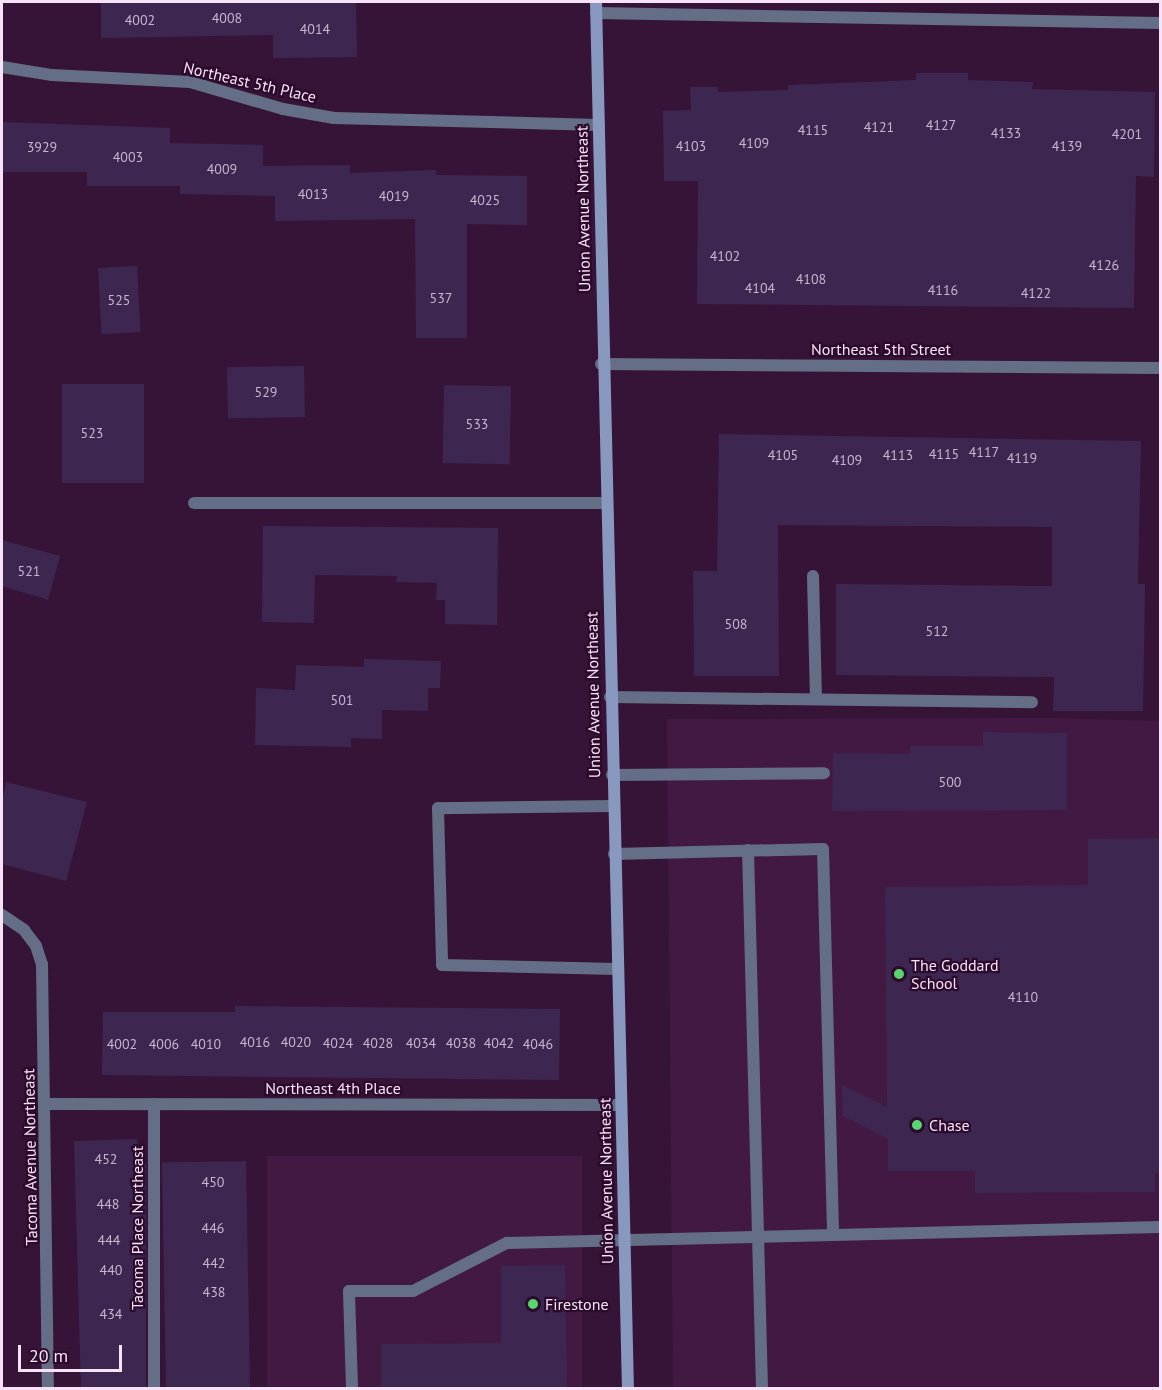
<!DOCTYPE html>
<style>
body{margin:0}
#map{position:relative;width:1162px;height:1390px;overflow:hidden;background:#361437;font-family:"PT Sans",sans-serif}
div>[style]{position:absolute}
.built>*{inset:0;background:#411942;transform-origin:0 0}
.building>*{inset:0;background:#3d2751;transform-origin:0 0}
.lane>*{height:12px;margin:-6px;padding:0 6px;transform-origin:6px;border-radius:6px;background:#646e86}
.street>*{height:12px;margin:-6px;padding:0 6px;transform-origin:6px;border-radius:6px;background:#646e86}
.secondary>*{height:12px;margin:-6px;padding:0 6px;transform-origin:6px;border-radius:6px;background:#8898bf}
.dots>*{width:16px;height:16px;translate:-50% -50%;box-sizing:border-box;border:3px solid #2c0a2c;border-radius:50%}
span{translate:-50% -50%;white-space:nowrap;text-align:center;line-height:1.15;-webkit-text-stroke:4.5px #2c0a2c;paint-order:stroke}
.number-label{font-size:14px;color:#c9b3ce}
.number-label span{-webkit-text-stroke-width:0}
.street-label{font-size:16px;color:#f8e2f8}
.poi-label{font-size:16px;color:#f8e2f8}
.left{translate:0 -50%;text-align:left}
.frame{position:absolute;inset:0;border:3px solid #f8e2f8;pointer-events:none}
.scale{position:absolute;left:18px;top:1345px;width:104px;height:27px;box-sizing:border-box;border:3px solid #f8e2f8;border-top:0;padding-left:8px;font-size:18px;line-height:21px;white-space:nowrap;color:#f8e2f8;-webkit-text-stroke:4px #2c0a2c;paint-order:stroke}
</style>
<div id="map">
<div class="built">
<i style="clip-path:polygon(1056px 718px,1160px 721px,1160px 1388px,673px 1388px,667px 719px)"></i>
<i style="left:267px;top:1156px;width:315px;height:232px"></i>
</div>
<div class="building">
<i style="clip-path:polygon(101px 2px,356px 2px,357px 57px,273px 58px,273px 35px,101px 38px)"></i>
<i style="clip-path:polygon(916px 73px,968px 73px,968px 80px,1033px 82px,1032px 89px,1155px 92px,1154px 177px,1136px 176px,1134px 308px,697px 304px,698px 181px,664px 181px,663px 111px,691px 110px,690px 87px,718px 87px,718px 92px,788px 90px,788px 85px,916px 80px)"></i>
<i style="clip-path:polygon(2px 122px,170px 128px,170px 143px,263px 145px,263px 166px,350px 165px,350px 173px,436px 170px,436px 175px,527px 176px,527px 225px,467px 224px,467px 338px,416px 338px,415px 219px,275px 221px,275px 196px,180px 194px,180px 186px,87px 186px,87px 172px,2px 172px)"></i>
<i style="left:137px;top:266px;width:66px;height:39px;rotate:87deg"></i>
<i style="left:304px;top:366px;width:51px;height:77px;rotate:89deg"></i>
<i style="left:144px;top:384px;width:99px;height:82px;rotate:90deg"></i>
<i style="left:444px;top:385px;width:67px;height:78px;rotate:1deg"></i>
<i style="clip-path:polygon(719px 434px,1141px 441px,1138px 584px,1145px 584px,1143px 711px,1053px 711px,1054px 677px,836px 675px,836px 584px,1052px 586px,1052px 527px,778px 525px,779px 676px,694px 676px,693px 571px,717px 571px)"></i>
<i style="clip-path:polygon(263px 526px,498px 528px,497px 625px,445px 624px,445px 600px,436px 600px,437px 583px,396px 582px,397px 576px,315px 575px,314px 623px,262px 622px)"></i>
<i style="clip-path:polygon(2px 540px,60px 556px,48px 600px,2px 586px)"></i>
<i style="clip-path:polygon(364px 659px,441px 661px,440px 688px,428px 688px,428px 711px,382px 710px,382px 739px,351px 738px,351px 747px,255px 745px,256px 688px,295px 690px,296px 665px,364px 667px)"></i>
<i style="clip-path:polygon(983px 732px,1067px 733px,1067px 810px,832px 811px,833px 753px,910px 754px,910px 746px,983px 746px)"></i>
<i style="clip-path:polygon(6px 782px,87px 802px,66px 881px,2px 864px,2px 801px)"></i>
<i style="clip-path:polygon(1161px 838px,1161px 1173px,1155px 1173px,1155px 1192px,975px 1193px,975px 1171px,888px 1171px,888px 1139px,843px 1116px,842px 1085px,887px 1107px,885px 887px,1088px 885px,1088px 839px)"></i>
<i style="clip-path:polygon(235px 1006px,560px 1009px,559px 1080px,102px 1075px,103px 1012px,235px 1012px)"></i>
<i style="clip-path:polygon(137px 1139px,138px 1163px,146px 1163px,146px 1389px,81px 1389px,74px 1141px)"></i>
<i style="left:246px;top:1161px;width:228px;height:84px;rotate:89deg"></i>
<i style="clip-path:polygon(565px 1265px,567px 1389px,381px 1389px,381px 1344px,501px 1343px,501px 1266px)"></i>
</div>
<div class="lane">
<i style="left:194px;top:503px;width:411px"></i>
<i style="left:813px;top:576px;width:123px;rotate:88.6deg"></i>
<i style="left:610px;top:697px;width:422px;rotate:0.7deg"></i>
<i style="left:612px;top:775px;width:212px;rotate:-0.5deg"></i>
<i style="left:613px;top:806px;width:175px;rotate:179.3deg"></i>
<i style="left:438px;top:808px;width:157px;rotate:88.5deg"></i>
<i style="left:442px;top:965px;width:175px;rotate:1.3deg"></i>
<i style="left:748px;top:850px;width:538px;rotate:88.51deg"></i>
<i style="left:614px;top:854px;width:209px;rotate:-1.4deg"></i>
<i style="left:823px;top:849px;width:386px;rotate:88.5deg"></i>
<i style="left:352px;top:1388px;width:97px;rotate:-91.8deg"></i>
<i style="left:349px;top:1291px;width:64px"></i>
<i style="left:413px;top:1291px;width:106px;rotate:-27.1deg"></i>
<i style="left:507px;top:1243px;width:653px;rotate:-1.4deg"></i>
</div>
<div class="street">
<i style="left:596px;top:13px;width:564px;rotate:1.02deg"></i>
<i style="left:2px;top:67px;width:51px;rotate:9.1deg"></i>
<i style="left:52px;top:75px;width:138px;rotate:2.9deg"></i>
<i style="left:190px;top:82px;width:97px;rotate:16.2deg"></i>
<i style="left:283px;top:109px;width:52px;rotate:10deg"></i>
<i style="left:334px;top:118px;width:265px;rotate:1.5deg"></i>
<i style="left:601px;top:364px;width:559px;rotate:0.41deg"></i>
<i style="left:2px;top:915px;width:27px;rotate:34deg"></i>
<i style="left:24px;top:930px;width:20px;rotate:53deg"></i>
<i style="left:36px;top:946px;width:19px;rotate:72deg"></i>
<i style="left:42px;top:964px;width:424px;rotate:89.2deg"></i>
<i style="left:46px;top:1104px;width:574px;rotate:0.1deg"></i>
<i style="left:154px;top:1104px;width:284px;rotate:90deg"></i>
</div>
<div class="secondary">
<i style="left:596px;top:2px;width:1386px;rotate:88.68deg"></i>
</div>
<div class="dots">
<i style="left:899px;top:974px;background:#5ad56e"></i>
<i style="left:917px;top:1125px;background:#5ad56e"></i>
<i style="left:533px;top:1304px;background:#5ad56e"></i>
</div>
<div class="number-label">
<span style="left:227px;top:18px">4008</span>
<span style="left:140px;top:20px">4002</span>
<span style="left:315px;top:29px">4014</span>
<span style="left:941px;top:125px">4127</span>
<span style="left:879px;top:127px">4121</span>
<span style="left:813px;top:130px">4115</span>
<span style="left:1006px;top:133px">4133</span>
<span style="left:1127px;top:134px">4201</span>
<span style="left:754px;top:143px">4109</span>
<span style="left:691px;top:146px">4103</span>
<span style="left:1067px;top:146px">4139</span>
<span style="left:42px;top:147px">3929</span>
<span style="left:128px;top:157px">4003</span>
<span style="left:222px;top:169px">4009</span>
<span style="left:313px;top:194px">4013</span>
<span style="left:394px;top:196px">4019</span>
<span style="left:485px;top:200px">4025</span>
<span style="left:725px;top:256px">4102</span>
<span style="left:1104px;top:265px">4126</span>
<span style="left:811px;top:279px">4108</span>
<span style="left:760px;top:288px">4104</span>
<span style="left:943px;top:290px">4116</span>
<span style="left:1036px;top:293px">4122</span>
<span style="left:441px;top:298px">537</span>
<span style="left:119px;top:300px">525</span>
<span style="left:266px;top:392px">529</span>
<span style="left:477px;top:424px">533</span>
<span style="left:92px;top:433px">523</span>
<span style="left:984px;top:452px">4117</span>
<span style="left:944px;top:454px">4115</span>
<span style="left:783px;top:455px">4105</span>
<span style="left:898px;top:455px">4113</span>
<span style="left:1022px;top:458px">4119</span>
<span style="left:847px;top:460px">4109</span>
<span style="left:29px;top:571px">521</span>
<span style="left:736px;top:624px">508</span>
<span style="left:937px;top:631px">512</span>
<span style="left:342px;top:700px">501</span>
<span style="left:950px;top:782px">500</span>
<span style="left:1023px;top:997px">4110</span>
<span style="left:255px;top:1042px">4016</span>
<span style="left:296px;top:1042px">4020</span>
<span style="left:338px;top:1043px">4024</span>
<span style="left:378px;top:1043px">4028</span>
<span style="left:421px;top:1043px">4034</span>
<span style="left:461px;top:1043px">4038</span>
<span style="left:499px;top:1043px">4042</span>
<span style="left:122px;top:1044px">4002</span>
<span style="left:164px;top:1044px">4006</span>
<span style="left:206px;top:1044px">4010</span>
<span style="left:538px;top:1044px">4046</span>
<span style="left:106px;top:1159px">452</span>
<span style="left:213px;top:1182px">450</span>
<span style="left:108px;top:1204px">448</span>
<span style="left:213px;top:1228px">446</span>
<span style="left:109px;top:1240px">444</span>
<span style="left:214px;top:1263px">442</span>
<span style="left:111px;top:1270px">440</span>
<span style="left:214px;top:1292px">438</span>
<span style="left:111px;top:1314px">434</span>
</div>
<div class="street-label">
<span style="left:250px;top:82px;rotate:13deg">Northeast 5th Place</span>
<span style="left:583px;top:209px;rotate:-91deg">Union Avenue Northeast</span>
<span style="left:881px;top:349px">Northeast 5th Street</span>
<span style="left:593px;top:695px;rotate:-91deg">Union Avenue Northeast</span>
<span style="left:333px;top:1088px">Northeast 4th Place</span>
<span style="left:30px;top:1157px;rotate:-91deg">Tacoma Avenue Northeast</span>
<span style="left:606px;top:1181px;rotate:-91deg">Union Avenue Northeast</span>
<span style="left:137px;top:1228px;rotate:-90deg">Tacoma Place Northeast</span>
</div>
<div class="poi-label">
<span class="left" style="left:911px;top:974px">The Goddard<br>School</span>
<span class="left" style="left:929px;top:1125px">Chase</span>
<span class="left" style="left:545px;top:1304px">Firestone</span>
</div>
<div class="frame"></div>
<div class="scale">20 m</div>
</div>
